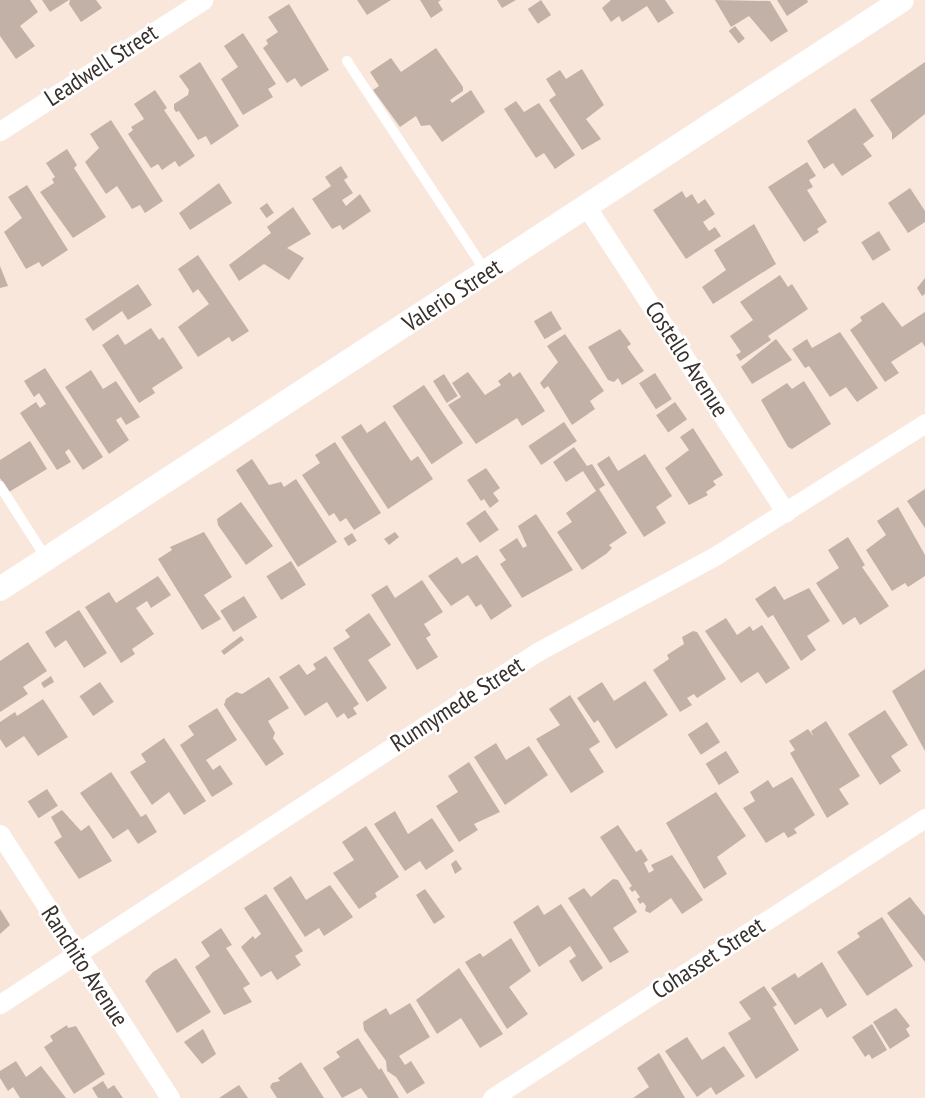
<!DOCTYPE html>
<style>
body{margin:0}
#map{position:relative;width:925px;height:1098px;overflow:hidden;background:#f9e7dc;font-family:"PT Sans Narrow",sans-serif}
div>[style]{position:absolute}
.building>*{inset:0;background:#c2b1a7;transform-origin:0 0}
.service>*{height:10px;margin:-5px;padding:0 5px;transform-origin:5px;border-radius:5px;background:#fff}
.minor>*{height:19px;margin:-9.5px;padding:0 9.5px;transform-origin:9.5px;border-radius:9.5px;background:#fff}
.tertiary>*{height:24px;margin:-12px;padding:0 12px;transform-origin:12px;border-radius:12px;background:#fff}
span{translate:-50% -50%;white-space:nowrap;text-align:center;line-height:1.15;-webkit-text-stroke:5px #fff;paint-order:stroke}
.street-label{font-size:24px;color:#37302c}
</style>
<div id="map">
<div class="building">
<i style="clip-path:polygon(0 0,30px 0,38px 12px,20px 26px,35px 46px,16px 59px,0 36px)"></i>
<i style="clip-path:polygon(42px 0,69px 0,50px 12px)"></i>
<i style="clip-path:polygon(70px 0,96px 0,102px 8px,81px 22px,69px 4px)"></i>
<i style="clip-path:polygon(357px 0,391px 0,367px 15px)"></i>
<i style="clip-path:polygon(420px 0,441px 0,438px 2px,443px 10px,431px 18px)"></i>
<i style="clip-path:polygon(497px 0,516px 0,502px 8px)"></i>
<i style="left:541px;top:0;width:18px;height:16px;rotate:56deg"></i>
<i style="clip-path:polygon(611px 0,665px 0,674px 13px,658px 23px,647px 6px,622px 22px,619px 16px,611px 22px,602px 8px)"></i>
<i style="clip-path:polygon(715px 0,770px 1px,788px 31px,771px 42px,749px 16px,731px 27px)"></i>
<i style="clip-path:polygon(777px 0,807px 0,808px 2px,787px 16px)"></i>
<i style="clip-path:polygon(289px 4px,329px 70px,301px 87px,295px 78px,287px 83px,263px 48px,268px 44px,266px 40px,278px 32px,268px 17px)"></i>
<i style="left:735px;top:26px;width:16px;height:8px;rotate:52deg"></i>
<i style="clip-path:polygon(243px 33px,276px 84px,268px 89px,273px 97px,243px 115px,221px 79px,238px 67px,224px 46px)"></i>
<i style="clip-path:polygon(436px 48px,463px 87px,463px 91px,450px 100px,452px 103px,471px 90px,485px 112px,442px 142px,430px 125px,421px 126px,416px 116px,400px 127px,373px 90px,379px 86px,370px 72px,391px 58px,401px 72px)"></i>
<i style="clip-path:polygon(200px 62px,239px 126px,211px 145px,206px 136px,198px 140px,179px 111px,176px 112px,174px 109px,174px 104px,188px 95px,189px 90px,179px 76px)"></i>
<i style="clip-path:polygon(925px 62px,925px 114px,892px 140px,892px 133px,870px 100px)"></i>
<i style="clip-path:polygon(582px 69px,604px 105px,586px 119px,601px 139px,582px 150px,549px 100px,556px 95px,546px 79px,560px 70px,566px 79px)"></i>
<i style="clip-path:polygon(155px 90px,167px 108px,164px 110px,195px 156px,179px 167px,175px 161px,162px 170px,158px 164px,151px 168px,128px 134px,133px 130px,131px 127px,144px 119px,134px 104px)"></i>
<i style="clip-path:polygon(516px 101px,524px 112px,539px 103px,575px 155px,555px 169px,544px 153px,536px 158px,504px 109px)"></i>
<i style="clip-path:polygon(855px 108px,874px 136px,863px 144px,872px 156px,842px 176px,833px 163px,824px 169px,807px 141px)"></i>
<i style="clip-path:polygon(111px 120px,163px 201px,145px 213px,140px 205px,132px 209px,117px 186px,106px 194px,85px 162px,99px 148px,90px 134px)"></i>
<i style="clip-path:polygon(67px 149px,77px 165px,74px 168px,106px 217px,73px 238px,40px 192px,54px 183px,52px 179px,55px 177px,46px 163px)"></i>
<i style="clip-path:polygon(807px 162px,816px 176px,809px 180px,813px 187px,807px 190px,827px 222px,817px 229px,819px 232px,804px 242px,768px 187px)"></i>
<i style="clip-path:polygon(341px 166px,348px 177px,344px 180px,353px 193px,342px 200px,346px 206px,360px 194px,371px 211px,343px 230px,340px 225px,332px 229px,312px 199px,331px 186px,325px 177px)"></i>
<i style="clip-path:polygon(219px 183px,232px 203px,190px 230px,179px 213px)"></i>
<i style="clip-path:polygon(27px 185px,68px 250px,42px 267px,39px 262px,26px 269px,4px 232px,22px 218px,8px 197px)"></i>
<i style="clip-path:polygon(910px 188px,925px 211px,925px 222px,908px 233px,888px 203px)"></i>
<i style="clip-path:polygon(682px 191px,686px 198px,692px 194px,698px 204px,705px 199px,715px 214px,703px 222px,709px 231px,715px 227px,721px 236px,686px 259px,653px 210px)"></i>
<i style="left:267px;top:203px;width:12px;height:9px;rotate:55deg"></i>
<i style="clip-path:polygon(293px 207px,311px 234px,287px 248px,304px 258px,289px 280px,264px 264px,239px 281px,229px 265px,271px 233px,267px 227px)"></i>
<i style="clip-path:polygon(754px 224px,776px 264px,713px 304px,702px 287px,726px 270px,714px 250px)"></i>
<i style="left:879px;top:231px;width:22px;height:21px;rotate:58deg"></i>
<i style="clip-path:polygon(198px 255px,249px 331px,232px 342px,229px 337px,198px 357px,178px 327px,209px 304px,198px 289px,193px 293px,178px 269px)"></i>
<i style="clip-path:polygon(0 266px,8px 286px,0 288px)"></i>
<i style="clip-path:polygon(780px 275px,788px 287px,792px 284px,808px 309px,768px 336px,771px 340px,740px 361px,736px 355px,741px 352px,730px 336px,753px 320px,740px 302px)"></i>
<i style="clip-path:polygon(925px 278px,925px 294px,922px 296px,917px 288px)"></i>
<i style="clip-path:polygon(138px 284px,152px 305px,128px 320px,122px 311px,93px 331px,85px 319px)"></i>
<i style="clip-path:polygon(883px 302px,902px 327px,925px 312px,925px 347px,922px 342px,891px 362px,899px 373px,885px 382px,850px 330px,862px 321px,860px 317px)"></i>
<i style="left:551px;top:311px;width:21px;height:20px;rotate:59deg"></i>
<i style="clip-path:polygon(151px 328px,159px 340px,163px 337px,183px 368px,152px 388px,155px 393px,139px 403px,102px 345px,118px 334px,125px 345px)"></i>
<i style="clip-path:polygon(620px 329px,631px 344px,627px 347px,644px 371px,622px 385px,618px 378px,614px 382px,608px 380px,588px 347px)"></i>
<i style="clip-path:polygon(840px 332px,878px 388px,857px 402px,846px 387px,830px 397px,809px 366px,805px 368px,792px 349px,807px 339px,812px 348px)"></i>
<i style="clip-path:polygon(565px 334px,604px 391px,590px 401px,595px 409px,572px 425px,548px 386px,544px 389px,540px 383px,558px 362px,547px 346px)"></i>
<i style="clip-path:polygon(776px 339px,792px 360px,752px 384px,741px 367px)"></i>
<i style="clip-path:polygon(45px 368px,103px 457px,83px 470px,69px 449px,65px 452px,71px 462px,57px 470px,20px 413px,36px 402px,40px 408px,46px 404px,39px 393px,34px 397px,24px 381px)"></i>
<i style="clip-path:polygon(91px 370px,103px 389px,116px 381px,140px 417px,126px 425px,121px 417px,116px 420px,129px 440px,109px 454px,65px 387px)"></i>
<i style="clip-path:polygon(468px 372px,485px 395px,501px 385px,498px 381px,510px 372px,513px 377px,520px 372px,545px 411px,522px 426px,517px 418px,476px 444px,448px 405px,461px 397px,452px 383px)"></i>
<i style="left:655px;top:373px;width:31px;height:19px;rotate:57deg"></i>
<i style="left:444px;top:374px;width:26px;height:13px;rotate:58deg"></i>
<i style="clip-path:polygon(804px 381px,831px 424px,792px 449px,788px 447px,761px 400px,787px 383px,792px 389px)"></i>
<i style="left:424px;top:385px;width:70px;height:38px;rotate:56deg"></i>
<i style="left:675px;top:402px;width:21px;height:23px;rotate:55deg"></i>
<i style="clip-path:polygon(385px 421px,411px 461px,418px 456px,433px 479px,388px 509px,341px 437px,361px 424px,367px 433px)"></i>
<i style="left:564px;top:422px;width:23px;height:43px;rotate:56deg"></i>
<i style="clip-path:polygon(693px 428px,723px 475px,713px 481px,716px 485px,706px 492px,708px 495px,689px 505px,665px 468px,689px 450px,680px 437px)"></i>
<i style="clip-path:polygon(30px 441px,47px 469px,9px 492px,0 478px,0 460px)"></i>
<i style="clip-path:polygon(335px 442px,381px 513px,354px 530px,346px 518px,340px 522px,334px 513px,329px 516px,302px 475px,320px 463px,315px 455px)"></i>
<i style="clip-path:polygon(574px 447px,587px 466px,592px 464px,605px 485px,599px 489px,627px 533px,609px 545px,612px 548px,606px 554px,582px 570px,557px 532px,572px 522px,566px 513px,596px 491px,583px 471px,566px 482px,553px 462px)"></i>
<i style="clip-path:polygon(645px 454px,672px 496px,656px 507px,666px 523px,644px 537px,597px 464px,609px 456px,618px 471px)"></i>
<i style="clip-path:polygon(252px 459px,269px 485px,281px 482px,284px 487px,296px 479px,337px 542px,298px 567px,236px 470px)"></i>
<i style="clip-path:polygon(486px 468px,500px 488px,493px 493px,499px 501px,490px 508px,484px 499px,481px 501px,467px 480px)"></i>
<i style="clip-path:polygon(925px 489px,925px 528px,907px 501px)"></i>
<i style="clip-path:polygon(241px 502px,273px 546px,246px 565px,218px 525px,217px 519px)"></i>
<i style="clip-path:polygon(898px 507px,925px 555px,925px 576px,908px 587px,905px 583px,892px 591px,866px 550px,886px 535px,877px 521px)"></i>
<i style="left:485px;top:510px;width:24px;height:23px;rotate:55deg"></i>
<i style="clip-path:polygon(536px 514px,573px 570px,522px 598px,500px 564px,506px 560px,499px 550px,517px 538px,523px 548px,527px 546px,518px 526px)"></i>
<i style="clip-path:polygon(204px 532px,232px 577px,204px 595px,221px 619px,202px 630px,158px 559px,172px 550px,170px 547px)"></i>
<i style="clip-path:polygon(395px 532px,399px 537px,389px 545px,384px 539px)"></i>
<i style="left:352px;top:533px;width:9px;height:10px;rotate:58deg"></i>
<i style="clip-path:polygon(848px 537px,865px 565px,862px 567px,889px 606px,860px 625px,855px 617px,843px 625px,816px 583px,839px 568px,828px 550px)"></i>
<i style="clip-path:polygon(477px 555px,512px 606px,491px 620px,481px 604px,476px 607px,468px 595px,451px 606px,428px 576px,457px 557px,462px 564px)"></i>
<i style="left:291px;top:561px;width:28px;height:29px;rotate:58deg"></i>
<i style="clip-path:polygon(158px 576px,171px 595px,151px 608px,147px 601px,136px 608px,154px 634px,132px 649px,135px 654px,121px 663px,85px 607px,109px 592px,116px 603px)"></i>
<i style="clip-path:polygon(422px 580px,443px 612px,424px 624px,431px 635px,426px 638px,438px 657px,417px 670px,371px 595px,387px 585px,395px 598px)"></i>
<i style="clip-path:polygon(775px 586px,784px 600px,809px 588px,830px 621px,807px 636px,816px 650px,801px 661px,773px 615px,768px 618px,755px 599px)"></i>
<i style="left:244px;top:596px;width:25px;height:28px;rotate:58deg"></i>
<i style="clip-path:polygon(79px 610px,107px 653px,84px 668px,66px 640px,55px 648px,45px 632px)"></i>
<i style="clip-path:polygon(369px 613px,391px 645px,368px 660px,387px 688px,367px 702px,333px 648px,350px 637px,345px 630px)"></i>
<i style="clip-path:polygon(726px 618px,737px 635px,750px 626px,753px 631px,762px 625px,790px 668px,766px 684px,758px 672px,741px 683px,705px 631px)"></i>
<i style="clip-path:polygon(693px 631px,697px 632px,726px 679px,697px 698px,694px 694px,687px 698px,692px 705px,680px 712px,653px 670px,669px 659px,667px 655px,684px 644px,682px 637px)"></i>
<i style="left:241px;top:636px;width:5px;height:25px;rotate:53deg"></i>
<i style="clip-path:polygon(28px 642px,47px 671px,23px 687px,28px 694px,0 712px,0 661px)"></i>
<i style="clip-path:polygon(326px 656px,359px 704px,353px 708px,357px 714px,348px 719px,344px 713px,337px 718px,327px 702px,305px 716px,279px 677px,299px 664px,307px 675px,316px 669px,313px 664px)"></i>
<i style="clip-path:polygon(925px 669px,925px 751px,892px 691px)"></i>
<i style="clip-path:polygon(51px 676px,54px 682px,44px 688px,41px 683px)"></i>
<i style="clip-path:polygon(269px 677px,289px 708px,268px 721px,275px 733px,273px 738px,284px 754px,266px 766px,224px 705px,226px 699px,236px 692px,242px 694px)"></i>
<i style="clip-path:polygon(645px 681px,668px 715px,616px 749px,598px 720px,594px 723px,577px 698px,602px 682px,614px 701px)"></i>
<i style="left:100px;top:682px;width:24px;height:25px;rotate:55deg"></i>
<i style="clip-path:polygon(570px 695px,600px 742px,589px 749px,604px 772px,571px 793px,536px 739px,560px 725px,549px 709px)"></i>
<i style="clip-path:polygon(43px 699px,68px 737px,38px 756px,24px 736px,6px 748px,0 739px,0 722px,15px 712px,17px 716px)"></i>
<i style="clip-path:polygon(217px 708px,237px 740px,206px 760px,213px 770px,220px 765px,233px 784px,212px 797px,180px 745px,194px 735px,188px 726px)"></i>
<i style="clip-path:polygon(885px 710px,908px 745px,891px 756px,901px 771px,880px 785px,848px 734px)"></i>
<i style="clip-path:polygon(826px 721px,860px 776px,839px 789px,849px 804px,827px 818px,790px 753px,795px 750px,789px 741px,808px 729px,814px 737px,811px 731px)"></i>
<i style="left:707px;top:722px;width:24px;height:23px;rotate:57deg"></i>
<i style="clip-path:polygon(164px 738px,206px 801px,184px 815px,169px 792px,152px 805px,130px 772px,146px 762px,141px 754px)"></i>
<i style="clip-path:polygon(496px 743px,506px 760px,529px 746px,548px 775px,505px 805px,474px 757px)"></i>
<i style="left:726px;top:751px;width:25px;height:24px;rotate:58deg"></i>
<i style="clip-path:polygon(469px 762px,500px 812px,474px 824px,478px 830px,459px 842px,436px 806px,458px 792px,448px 776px)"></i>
<i style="clip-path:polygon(111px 772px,141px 817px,146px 814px,157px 832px,138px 844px,128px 829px,113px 839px,80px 793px)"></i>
<i style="clip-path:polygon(792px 777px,815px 815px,794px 829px,797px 833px,788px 838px,784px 832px,766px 843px,743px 808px,755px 801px,750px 792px,768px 780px,773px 788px)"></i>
<i style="left:47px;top:789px;width:20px;height:23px;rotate:57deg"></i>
<i style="clip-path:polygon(716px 792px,746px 836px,717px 857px,727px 874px,704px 889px,666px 823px)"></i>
<i style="clip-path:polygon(62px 810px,81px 831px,89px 825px,112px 861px,79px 879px,54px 842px,62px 837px,51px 817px)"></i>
<i style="clip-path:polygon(395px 811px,408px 834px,432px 818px,454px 851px,426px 870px,420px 861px,405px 871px,374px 824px)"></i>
<i style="clip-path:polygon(618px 825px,636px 852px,641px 849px,648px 860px,644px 863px,649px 873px,654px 870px,651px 865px,672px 855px,703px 900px,682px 914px,671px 898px,650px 913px,645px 911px,646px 906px,643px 902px,640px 904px,637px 899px,640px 897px,635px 890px,632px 892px,629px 888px,632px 886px,600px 837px)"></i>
<i style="clip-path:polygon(366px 826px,399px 877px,375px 893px,377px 897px,359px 909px,333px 873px,354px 860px,342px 842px)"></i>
<i style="clip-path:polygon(456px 860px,462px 869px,455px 874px,451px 864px)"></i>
<i style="clip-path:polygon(291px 876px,306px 900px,330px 885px,353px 917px,324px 936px,319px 928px,305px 937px,273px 888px)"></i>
<i style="clip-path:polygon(613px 879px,618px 880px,637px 912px,613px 928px,629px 952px,610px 963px,568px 898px,584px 888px,591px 897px)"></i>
<i style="clip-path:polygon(425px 889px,445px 917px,434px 924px,416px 895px)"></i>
<i style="clip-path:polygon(266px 894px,303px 951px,295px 956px,301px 965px,277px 980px,271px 971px,261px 977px,241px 947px,253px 936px,255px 939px,261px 934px,244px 908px)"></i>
<i style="clip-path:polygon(910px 897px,925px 916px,925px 962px,887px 913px)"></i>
<i style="clip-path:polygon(561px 904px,603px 968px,582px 982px,569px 961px,576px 956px,570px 946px,539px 967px,513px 922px,538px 905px,544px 915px)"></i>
<i style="clip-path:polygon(0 909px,10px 925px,0 934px)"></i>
<i style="clip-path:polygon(882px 917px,913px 966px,867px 996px,837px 952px,860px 937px,857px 933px)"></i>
<i style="clip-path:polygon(221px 928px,232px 945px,226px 948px,250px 984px,243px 988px,252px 1002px,224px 1015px,195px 967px,210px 956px,201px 942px)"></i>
<i style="clip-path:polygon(511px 938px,531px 971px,509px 987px,528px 1014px,507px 1029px,465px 962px,480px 953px,483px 957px)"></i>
<i style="clip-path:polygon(176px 958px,211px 1012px,177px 1033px,145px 981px,153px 972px)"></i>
<i style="clip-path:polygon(822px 962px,847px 1005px,827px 1018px,821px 1008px,795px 1025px,771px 988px,795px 973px,798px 978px)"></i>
<i style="clip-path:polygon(459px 968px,503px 1034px,480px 1048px,461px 1018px,437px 1034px,416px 1000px)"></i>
<i style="clip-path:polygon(764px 986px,777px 1005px,773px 1007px,799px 1050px,756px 1079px,728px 1033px,751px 1019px,739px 1002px)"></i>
<i style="clip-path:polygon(410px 1003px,430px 1037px,399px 1056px,405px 1065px,411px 1061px,425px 1083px,407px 1094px,396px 1077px,387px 1071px,386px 1061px,364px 1030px,363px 1022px,386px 1008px,390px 1015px)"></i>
<i style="clip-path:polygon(896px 1008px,910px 1026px,906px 1029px,910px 1036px,890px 1049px,873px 1022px)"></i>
<i style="clip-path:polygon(872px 1024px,887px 1050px,872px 1059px,869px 1054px,865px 1057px,852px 1037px)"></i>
<i style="clip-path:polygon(67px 1025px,68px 1028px,76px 1026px,105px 1074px,74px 1094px,44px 1047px,53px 1041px,50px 1036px)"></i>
<i style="clip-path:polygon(203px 1029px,216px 1054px,202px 1064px,184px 1042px)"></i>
<i style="clip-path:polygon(687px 1037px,702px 1060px,724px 1046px,745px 1076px,716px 1095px,711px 1087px,697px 1097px,665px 1051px)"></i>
<i style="clip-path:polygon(358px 1038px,379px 1070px,381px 1068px,399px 1098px,368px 1098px,361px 1088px,342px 1098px,323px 1068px,340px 1057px,336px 1052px)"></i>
<i style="clip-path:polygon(659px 1053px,685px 1098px,633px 1098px,649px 1087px,637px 1068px)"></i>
<i style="clip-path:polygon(16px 1061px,26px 1077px,41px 1066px,66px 1098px,20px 1098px,13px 1087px,8px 1091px,0 1078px,0 1071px)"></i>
<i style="clip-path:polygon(301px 1062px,324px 1098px,277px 1098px,270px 1087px,272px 1083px,280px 1081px,278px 1078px)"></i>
<i style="clip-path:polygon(103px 1081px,108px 1089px,114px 1085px,123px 1098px,98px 1098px,92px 1088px)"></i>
<i style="clip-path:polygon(239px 1085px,248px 1098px,219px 1098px)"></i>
</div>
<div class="service">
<i style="left:347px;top:61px;width:253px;rotate:56.6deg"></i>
<i style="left:0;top:486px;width:85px;rotate:57.4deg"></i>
</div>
<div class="minor">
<i style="left:0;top:131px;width:242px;rotate:-32.8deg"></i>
<i style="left:586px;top:206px;width:366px;rotate:56.9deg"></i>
<i style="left:0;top:834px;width:314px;rotate:57.2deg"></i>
<i style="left:0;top:1004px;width:642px;rotate:-33.24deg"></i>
<i style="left:537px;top:652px;width:202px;rotate:-28.3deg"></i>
<i style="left:715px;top:556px;width:249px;rotate:-32.3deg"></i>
<i style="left:492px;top:1098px;width:516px;rotate:-32.89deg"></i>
</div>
<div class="tertiary">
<i style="left:0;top:589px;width:1077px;rotate:-33.14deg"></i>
</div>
<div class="street-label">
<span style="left:101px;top:65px;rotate:-33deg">Leadwell Street</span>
<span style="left:452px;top:295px;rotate:-33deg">Valerio Street</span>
<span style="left:687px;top:359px;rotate:57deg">Costello Avenue</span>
<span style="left:457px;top:704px;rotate:-33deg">Runnymede Street</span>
<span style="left:708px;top:958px;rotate:-33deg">Cohasset Street</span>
<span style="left:85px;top:966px;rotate:57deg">Ranchito Avenue</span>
</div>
</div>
